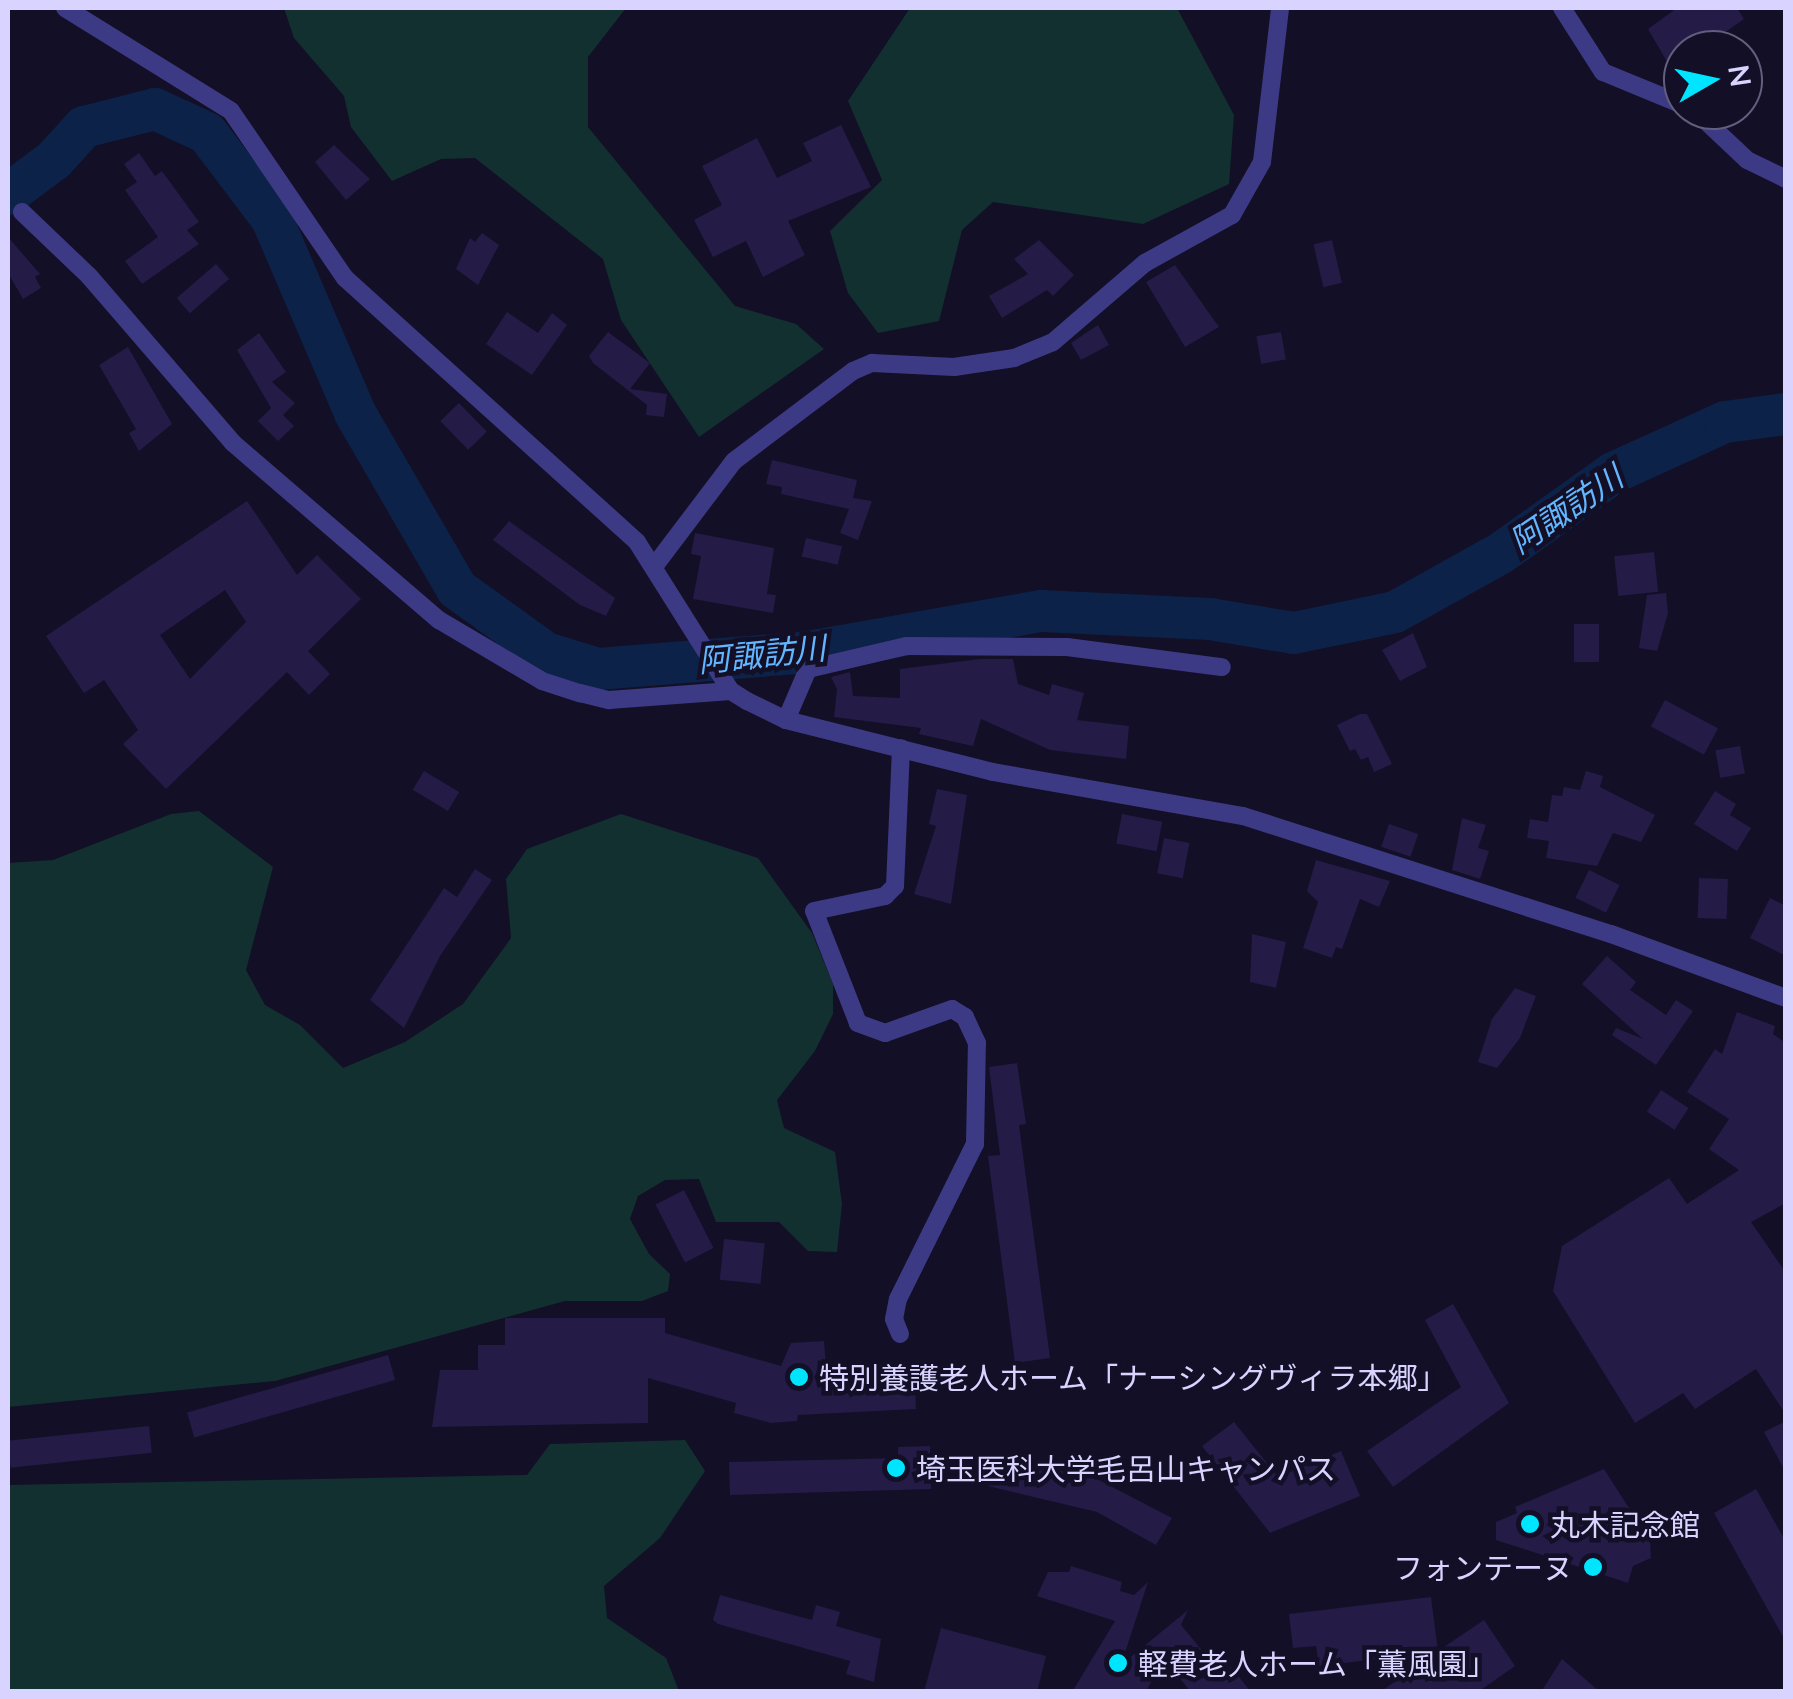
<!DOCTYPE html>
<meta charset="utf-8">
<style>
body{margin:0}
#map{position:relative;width:1793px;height:1699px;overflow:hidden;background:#130f26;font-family:Lato,"Noto Sans JP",sans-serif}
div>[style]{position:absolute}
.green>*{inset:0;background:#12302f}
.river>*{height:42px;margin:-21px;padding:0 21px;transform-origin:21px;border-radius:21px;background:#0c2248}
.building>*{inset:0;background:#241b47;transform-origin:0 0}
.minor>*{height:18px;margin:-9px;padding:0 9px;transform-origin:9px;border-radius:9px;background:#3d3a85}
.dots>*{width:28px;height:28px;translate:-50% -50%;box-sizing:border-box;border:5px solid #130f26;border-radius:50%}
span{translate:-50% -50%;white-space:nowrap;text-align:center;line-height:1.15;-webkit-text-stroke:9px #130f26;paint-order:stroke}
.poi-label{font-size:30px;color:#d9d4ff}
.left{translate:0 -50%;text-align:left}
.right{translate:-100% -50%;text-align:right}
.water-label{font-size:32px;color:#62b6ff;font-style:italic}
.frame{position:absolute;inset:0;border:10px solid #d9d4ff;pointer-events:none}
.north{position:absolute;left:1663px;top:30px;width:100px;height:100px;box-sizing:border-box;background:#130f26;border:2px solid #625e7d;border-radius:50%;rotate:81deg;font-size:28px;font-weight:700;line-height:40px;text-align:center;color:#d9d4ff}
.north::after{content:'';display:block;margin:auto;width:35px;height:45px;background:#00e5ff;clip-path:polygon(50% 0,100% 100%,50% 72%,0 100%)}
</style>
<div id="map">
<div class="green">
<i style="clip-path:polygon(284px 8px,626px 8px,588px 57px,588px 127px,735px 306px,796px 324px,824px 349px,699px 437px,621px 320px,603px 259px,475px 158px,441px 159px,392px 181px,351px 127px,344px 96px,294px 38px)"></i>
<i style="clip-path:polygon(910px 8px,1177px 8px,1234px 115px,1229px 184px,1143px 224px,993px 202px,962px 230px,939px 321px,878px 333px,848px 293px,830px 231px,882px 180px,848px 101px)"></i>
<i style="clip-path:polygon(199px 811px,273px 867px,246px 970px,265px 1005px,300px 1025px,343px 1068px,405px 1042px,463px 1004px,511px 938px,506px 879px,527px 849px,621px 814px,758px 858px,812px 933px,833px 984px,833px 1014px,815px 1051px,777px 1100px,784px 1128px,835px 1152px,842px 1204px,837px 1252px,808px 1251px,779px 1222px,716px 1222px,699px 1179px,665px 1180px,638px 1196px,630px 1219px,649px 1254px,670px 1274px,668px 1291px,642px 1301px,565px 1301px,275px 1381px,8px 1407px,8px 863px,53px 860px,171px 814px)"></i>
<i style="clip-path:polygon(685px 1440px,705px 1471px,660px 1538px,604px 1586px,607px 1618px,666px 1658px,679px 1691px,8px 1691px,8px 1485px,527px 1475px,550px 1444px)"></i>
</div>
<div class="river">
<i style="left:8px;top:194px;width:57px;rotate:-36.5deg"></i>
<i style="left:54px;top:160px;width:45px;rotate:-47.7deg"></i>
<i style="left:84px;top:127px;width:73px;rotate:-14.2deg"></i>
<i style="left:155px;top:109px;width:57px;rotate:24.8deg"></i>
<i style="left:207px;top:133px;width:108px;rotate:52.9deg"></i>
<i style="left:272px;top:219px;width:211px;rotate:66.8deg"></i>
<i style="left:355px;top:413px;width:203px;rotate:59.9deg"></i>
<i style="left:457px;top:589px;width:110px;rotate:35.7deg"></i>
<i style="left:546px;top:653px;width:54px;rotate:17.1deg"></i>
<i style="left:598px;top:669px;width:211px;rotate:-4.6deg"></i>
<i style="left:808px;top:652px;width:237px;rotate:-10deg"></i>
<i style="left:1041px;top:611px;width:169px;rotate:2.7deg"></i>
<i style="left:1210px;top:619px;width:85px;rotate:9.5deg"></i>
<i style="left:1294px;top:633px;width:103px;rotate:-11.7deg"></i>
<i style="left:1395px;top:612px;width:121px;rotate:-29.1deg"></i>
<i style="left:1501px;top:553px;width:138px;rotate:-35.5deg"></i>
<i style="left:1613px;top:473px;width:123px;rotate:-24.5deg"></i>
<i style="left:1725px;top:422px;width:62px;rotate:-7.5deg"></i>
</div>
<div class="building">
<i style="clip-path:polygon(1677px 8px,1737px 8px,1744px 19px,1707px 45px,1704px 40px,1683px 50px,1669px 65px,1648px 29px)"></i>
<i style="clip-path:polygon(841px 125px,871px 187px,788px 221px,805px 255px,763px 277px,746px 241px,713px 257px,694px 220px,722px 205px,702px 166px,757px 138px,777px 178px,812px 161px,803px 143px)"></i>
<i style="clip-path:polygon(334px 145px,370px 179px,346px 200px,315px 162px)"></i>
<i style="clip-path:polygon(139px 153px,155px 176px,162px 171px,199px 222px,187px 230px,199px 244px,142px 284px,125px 261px,158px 237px,125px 190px,137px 182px,124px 164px)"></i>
<i style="clip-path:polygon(482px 233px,499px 245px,478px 285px,456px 269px,470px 238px,475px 242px)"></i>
<i style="clip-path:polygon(8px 237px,40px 274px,35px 277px,41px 288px,23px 299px,8px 273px)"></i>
<i style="clip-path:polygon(1039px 240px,1074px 275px,1053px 296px,1047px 290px,1002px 318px,989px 296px,1028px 274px,1014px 259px)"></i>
<i style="left:1332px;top:240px;width:44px;height:19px;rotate:77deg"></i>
<i style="left:216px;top:264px;width:20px;height:52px;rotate:49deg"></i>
<i style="clip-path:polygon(1175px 265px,1219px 327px,1185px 347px,1146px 282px)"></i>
<i style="clip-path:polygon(507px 312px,538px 333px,552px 313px,567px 325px,532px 375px,486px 344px)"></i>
<i style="clip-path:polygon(1098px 325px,1109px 345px,1081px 360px,1071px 343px)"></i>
<i style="clip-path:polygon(608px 332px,650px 363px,630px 389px,667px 394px,664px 417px,646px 415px,647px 405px,593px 363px,589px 356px)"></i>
<i style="left:1281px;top:332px;width:28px;height:25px;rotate:80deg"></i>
<i style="clip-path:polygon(259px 333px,286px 372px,272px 382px,295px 403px,283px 415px,294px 426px,278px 441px,258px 421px,271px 408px,237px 350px)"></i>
<i style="clip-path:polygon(128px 347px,172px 424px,139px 451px,129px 433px,136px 429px,99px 365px)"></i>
<i style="left:459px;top:403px;width:40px;height:26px;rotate:46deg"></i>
<i style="clip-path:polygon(772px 460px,857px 480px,853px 498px,872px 501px,858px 540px,840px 533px,849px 509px,781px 494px,782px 487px,766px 484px)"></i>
<i style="clip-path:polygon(evenodd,247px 501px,297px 575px,317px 555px,361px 599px,308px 651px,330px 674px,309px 695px,287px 672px,166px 789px,123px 744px,138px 730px,104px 680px,84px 693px,46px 636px,247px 501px,225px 590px,246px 622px,190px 679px,160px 635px,225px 590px)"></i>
<i style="clip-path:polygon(509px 521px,615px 598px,606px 616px,580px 605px,493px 540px)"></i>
<i style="clip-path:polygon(695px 533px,774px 548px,767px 594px,776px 595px,773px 613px,693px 599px,701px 556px,691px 554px)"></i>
<i style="left:806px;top:538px;width:37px;height:19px;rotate:13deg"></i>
<i style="left:1654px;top:552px;width:40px;height:40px;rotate:84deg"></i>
<i style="clip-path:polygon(1666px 593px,1668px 613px,1657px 651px,1639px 648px,1647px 595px)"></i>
<i style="left:1574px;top:624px;width:25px;height:38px"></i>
<i style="clip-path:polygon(1413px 633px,1427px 667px,1400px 681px,1382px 650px)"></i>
<i style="clip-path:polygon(980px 659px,1013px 659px,1018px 684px,1049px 695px,1052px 684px,1084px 693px,1077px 720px,1129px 726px,1126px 759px,1050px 750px,981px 719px,973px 746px,919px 734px,921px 728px,834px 717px,837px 689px,831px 677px,850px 672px,853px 696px,900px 698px,900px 669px)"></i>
<i style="left:1665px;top:700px;width:60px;height:30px;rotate:28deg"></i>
<i style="clip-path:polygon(1360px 714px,1367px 714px,1392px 764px,1374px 772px,1368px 757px,1361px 760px,1355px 749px,1350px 751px,1337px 725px)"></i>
<i style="left:1740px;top:746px;width:28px;height:25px;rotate:80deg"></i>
<i style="left:424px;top:771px;width:41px;height:22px;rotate:31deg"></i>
<i style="clip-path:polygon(1586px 771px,1603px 776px,1600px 787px,1655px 815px,1641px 842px,1613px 833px,1597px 866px,1546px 858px,1549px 841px,1527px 838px,1530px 819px,1548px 822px,1552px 795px,1562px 796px,1564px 787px,1580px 790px)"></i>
<i style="clip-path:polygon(937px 789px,967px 795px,951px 904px,914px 894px,936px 826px,929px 824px)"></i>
<i style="clip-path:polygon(1715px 791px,1736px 804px,1730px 815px,1751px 828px,1737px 851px,1694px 824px)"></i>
<i style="left:1122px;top:814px;width:41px;height:30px;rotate:11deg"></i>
<i style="clip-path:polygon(1462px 818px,1486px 825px,1478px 848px,1489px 851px,1480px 879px,1452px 870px)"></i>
<i style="left:1389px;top:824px;width:31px;height:24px;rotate:19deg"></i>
<i style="left:1164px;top:838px;width:26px;height:36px;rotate:11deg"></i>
<i style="clip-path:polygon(1316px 860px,1390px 881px,1379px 907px,1360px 899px,1342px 949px,1336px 947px,1332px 958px,1303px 948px,1318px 902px,1307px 891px)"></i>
<i style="clip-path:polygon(475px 869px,492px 880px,440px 956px,404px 1028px,370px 1000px,444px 888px,457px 897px)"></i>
<i style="left:1589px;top:870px;width:34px;height:31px;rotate:26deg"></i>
<i style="left:1699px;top:878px;width:29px;height:40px;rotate:2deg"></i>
<i style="clip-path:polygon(1770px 898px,1786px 906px,1786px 956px,1750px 938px)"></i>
<i style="clip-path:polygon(1252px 934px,1286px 942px,1276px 988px,1250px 982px)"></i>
<i style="clip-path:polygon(1607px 956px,1636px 982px,1630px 990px,1666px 1015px,1676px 1000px,1693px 1011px,1656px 1065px,1612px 1035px,1616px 1028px,1643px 1039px,1582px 984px)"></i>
<i style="clip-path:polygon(1515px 988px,1536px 996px,1520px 1038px,1497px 1068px,1478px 1062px,1492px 1019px)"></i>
<i style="clip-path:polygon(1737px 1012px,1775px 1026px,1773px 1034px,1786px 1043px,1786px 1203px,1751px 1222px,1786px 1273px,1786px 1415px,1756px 1369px,1695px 1409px,1683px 1393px,1635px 1423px,1553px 1291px,1562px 1246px,1669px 1178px,1687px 1204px,1739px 1170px,1709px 1149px,1729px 1119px,1687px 1092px,1715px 1049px,1722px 1054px)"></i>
<i style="clip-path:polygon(1017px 1063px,1026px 1124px,1019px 1125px,1050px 1358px,1015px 1363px,988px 1156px,1000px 1155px,989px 1067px)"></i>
<i style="left:1661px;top:1090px;width:33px;height:26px;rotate:33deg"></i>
<i style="left:684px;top:1190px;width:65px;height:32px;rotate:63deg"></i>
<i style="left:724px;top:1239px;width:41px;height:41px;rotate:6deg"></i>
<i style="clip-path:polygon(1453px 1304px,1509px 1403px,1393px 1487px,1367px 1451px,1461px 1387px,1425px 1320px)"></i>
<i style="clip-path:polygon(505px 1318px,665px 1318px,665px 1333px,781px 1366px,791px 1343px,824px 1341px,826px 1366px,914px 1362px,916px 1409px,798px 1415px,797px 1421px,771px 1423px,734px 1413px,736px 1403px,648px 1378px,648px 1423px,432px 1427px,440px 1370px,478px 1370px,478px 1345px,505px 1345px)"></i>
<i style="left:388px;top:1355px;width:26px;height:209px;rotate:74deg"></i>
<i style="clip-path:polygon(1786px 1421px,1786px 1473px,1764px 1432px)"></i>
<i style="clip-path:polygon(1234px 1422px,1278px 1477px,1341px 1451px,1360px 1496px,1270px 1533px,1202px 1446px)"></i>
<i style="left:149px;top:1426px;width:27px;height:142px;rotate:84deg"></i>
<i style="clip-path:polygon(930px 1446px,931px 1489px,730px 1495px,729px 1462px,898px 1458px,898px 1447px)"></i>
<i style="clip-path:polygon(995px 1456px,1097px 1479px,1172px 1518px,1156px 1545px,1097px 1512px,988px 1486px)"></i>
<i style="clip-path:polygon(1604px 1469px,1650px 1541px,1651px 1558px,1633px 1566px,1628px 1583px,1496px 1540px,1496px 1522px,1517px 1513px,1515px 1507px)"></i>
<i style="clip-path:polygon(1756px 1489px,1786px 1542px,1786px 1642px,1714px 1513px)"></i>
<i style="clip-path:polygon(1071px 1566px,1122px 1582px,1120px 1591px,1134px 1595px,1148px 1582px,1121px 1665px,1188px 1610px,1181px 1625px,1210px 1660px,1219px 1652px,1251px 1692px,1191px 1692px,1163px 1658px,1146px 1692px,1072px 1692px,1115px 1621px,1037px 1596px,1048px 1572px,1069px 1572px)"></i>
<i style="clip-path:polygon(720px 1595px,812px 1620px,816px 1605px,840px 1612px,836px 1626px,881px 1639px,874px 1682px,846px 1674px,850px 1661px,718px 1624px,713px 1620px)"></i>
<i style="clip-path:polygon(1431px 1597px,1438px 1651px,1484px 1620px,1515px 1666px,1478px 1692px,1380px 1692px,1438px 1652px,1319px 1666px,1316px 1646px,1293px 1648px,1289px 1614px)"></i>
<i style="clip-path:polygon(941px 1628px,1046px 1656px,1037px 1692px,924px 1692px)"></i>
<i style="clip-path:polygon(1562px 1659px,1600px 1692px,1541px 1692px)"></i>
</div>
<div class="minor">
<i style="left:65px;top:8px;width:195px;rotate:31.8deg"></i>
<i style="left:231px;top:111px;width:202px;rotate:55.7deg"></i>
<i style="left:345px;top:278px;width:394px;rotate:42.1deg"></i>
<i style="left:637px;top:542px;width:176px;rotate:57.8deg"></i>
<i style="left:731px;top:691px;width:19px;rotate:32deg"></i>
<i style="left:747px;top:701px;width:43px;rotate:26deg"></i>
<i style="left:786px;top:720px;width:213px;rotate:14.1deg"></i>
<i style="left:993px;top:772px;width:254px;rotate:10deg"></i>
<i style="left:1243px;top:816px;width:386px;rotate:17.8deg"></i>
<i style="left:1611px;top:934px;width:186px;rotate:20.1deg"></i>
<i style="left:1562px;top:8px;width:76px;rotate:57.4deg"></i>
<i style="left:1603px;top:72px;width:87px;rotate:22.4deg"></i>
<i style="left:1694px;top:110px;width:73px;rotate:43.3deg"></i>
<i style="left:1747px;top:160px;width:43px;rotate:26deg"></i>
<i style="left:22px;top:212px;width:93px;rotate:43.7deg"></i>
<i style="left:89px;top:276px;width:221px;rotate:49.2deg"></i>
<i style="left:233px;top:443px;width:272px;rotate:40.7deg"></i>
<i style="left:439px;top:620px;width:120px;rotate:30.6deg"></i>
<i style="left:542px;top:681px;width:40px;rotate:18deg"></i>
<i style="left:580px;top:693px;width:30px;rotate:14deg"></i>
<i style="left:609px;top:700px;width:122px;rotate:-4.2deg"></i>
<i style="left:656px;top:564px;width:129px;rotate:-52.9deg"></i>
<i style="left:734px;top:461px;width:149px;rotate:-37.1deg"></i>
<i style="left:853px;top:371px;width:21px;rotate:-23deg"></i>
<i style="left:872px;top:363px;width:82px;rotate:2.8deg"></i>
<i style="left:954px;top:367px;width:61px;rotate:-8.5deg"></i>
<i style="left:1014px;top:358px;width:42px;rotate:-22.3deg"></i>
<i style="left:1053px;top:342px;width:121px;rotate:-40.7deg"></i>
<i style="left:1145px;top:263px;width:99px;rotate:-28.9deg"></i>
<i style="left:1232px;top:215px;width:61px;rotate:-60.5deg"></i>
<i style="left:1262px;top:162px;width:155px;rotate:-83.3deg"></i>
<i style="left:786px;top:720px;width:56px;rotate:-66.7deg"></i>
<i style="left:808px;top:669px;width:101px;rotate:-13.2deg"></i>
<i style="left:906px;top:646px;width:161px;rotate:0.4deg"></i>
<i style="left:1067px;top:647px;width:156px;rotate:7.4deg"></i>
<i style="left:900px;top:1334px;width:16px;rotate:-112deg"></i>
<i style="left:894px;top:1319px;width:20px;rotate:-79deg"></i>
<i style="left:898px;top:1299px;width:173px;rotate:-63.6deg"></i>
<i style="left:975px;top:1144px;width:101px;rotate:-88.9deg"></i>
<i style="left:977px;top:1043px;width:29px;rotate:-115deg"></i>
<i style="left:965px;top:1017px;width:15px;rotate:-148deg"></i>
<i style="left:952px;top:1009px;width:71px;rotate:160.3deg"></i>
<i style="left:885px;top:1033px;width:29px;rotate:-160deg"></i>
<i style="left:858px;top:1023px;width:120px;rotate:-111.4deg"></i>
<i style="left:814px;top:911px;width:73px;rotate:-11.9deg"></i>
<i style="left:885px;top:896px;width:14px;rotate:-45deg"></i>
<i style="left:895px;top:886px;width:138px;rotate:-87.5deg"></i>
</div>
<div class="dots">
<i style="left:799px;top:1377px;background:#00e5ff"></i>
<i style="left:896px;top:1468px;background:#00e5ff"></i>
<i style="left:1530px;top:1524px;background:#00e5ff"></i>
<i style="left:1593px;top:1567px;background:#00e5ff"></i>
<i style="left:1118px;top:1663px;background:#00e5ff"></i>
</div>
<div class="poi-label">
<span class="left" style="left:819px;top:1377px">特別養護老人ホーム「ナーシングヴィラ本郷」</span>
<span class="left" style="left:916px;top:1468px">埼玉医科大学毛呂山キャンパス</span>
<span class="left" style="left:1550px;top:1524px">丸木記念館</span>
<span class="right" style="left:1573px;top:1567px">フォンテーヌ</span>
<span class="left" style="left:1138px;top:1663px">軽費老人ホーム「薫風園」</span>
</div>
<div class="water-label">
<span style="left:1566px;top:509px;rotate:-34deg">阿諏訪川</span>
<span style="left:762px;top:654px;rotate:-6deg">阿諏訪川</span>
</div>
<div class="frame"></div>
<div class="north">N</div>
</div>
